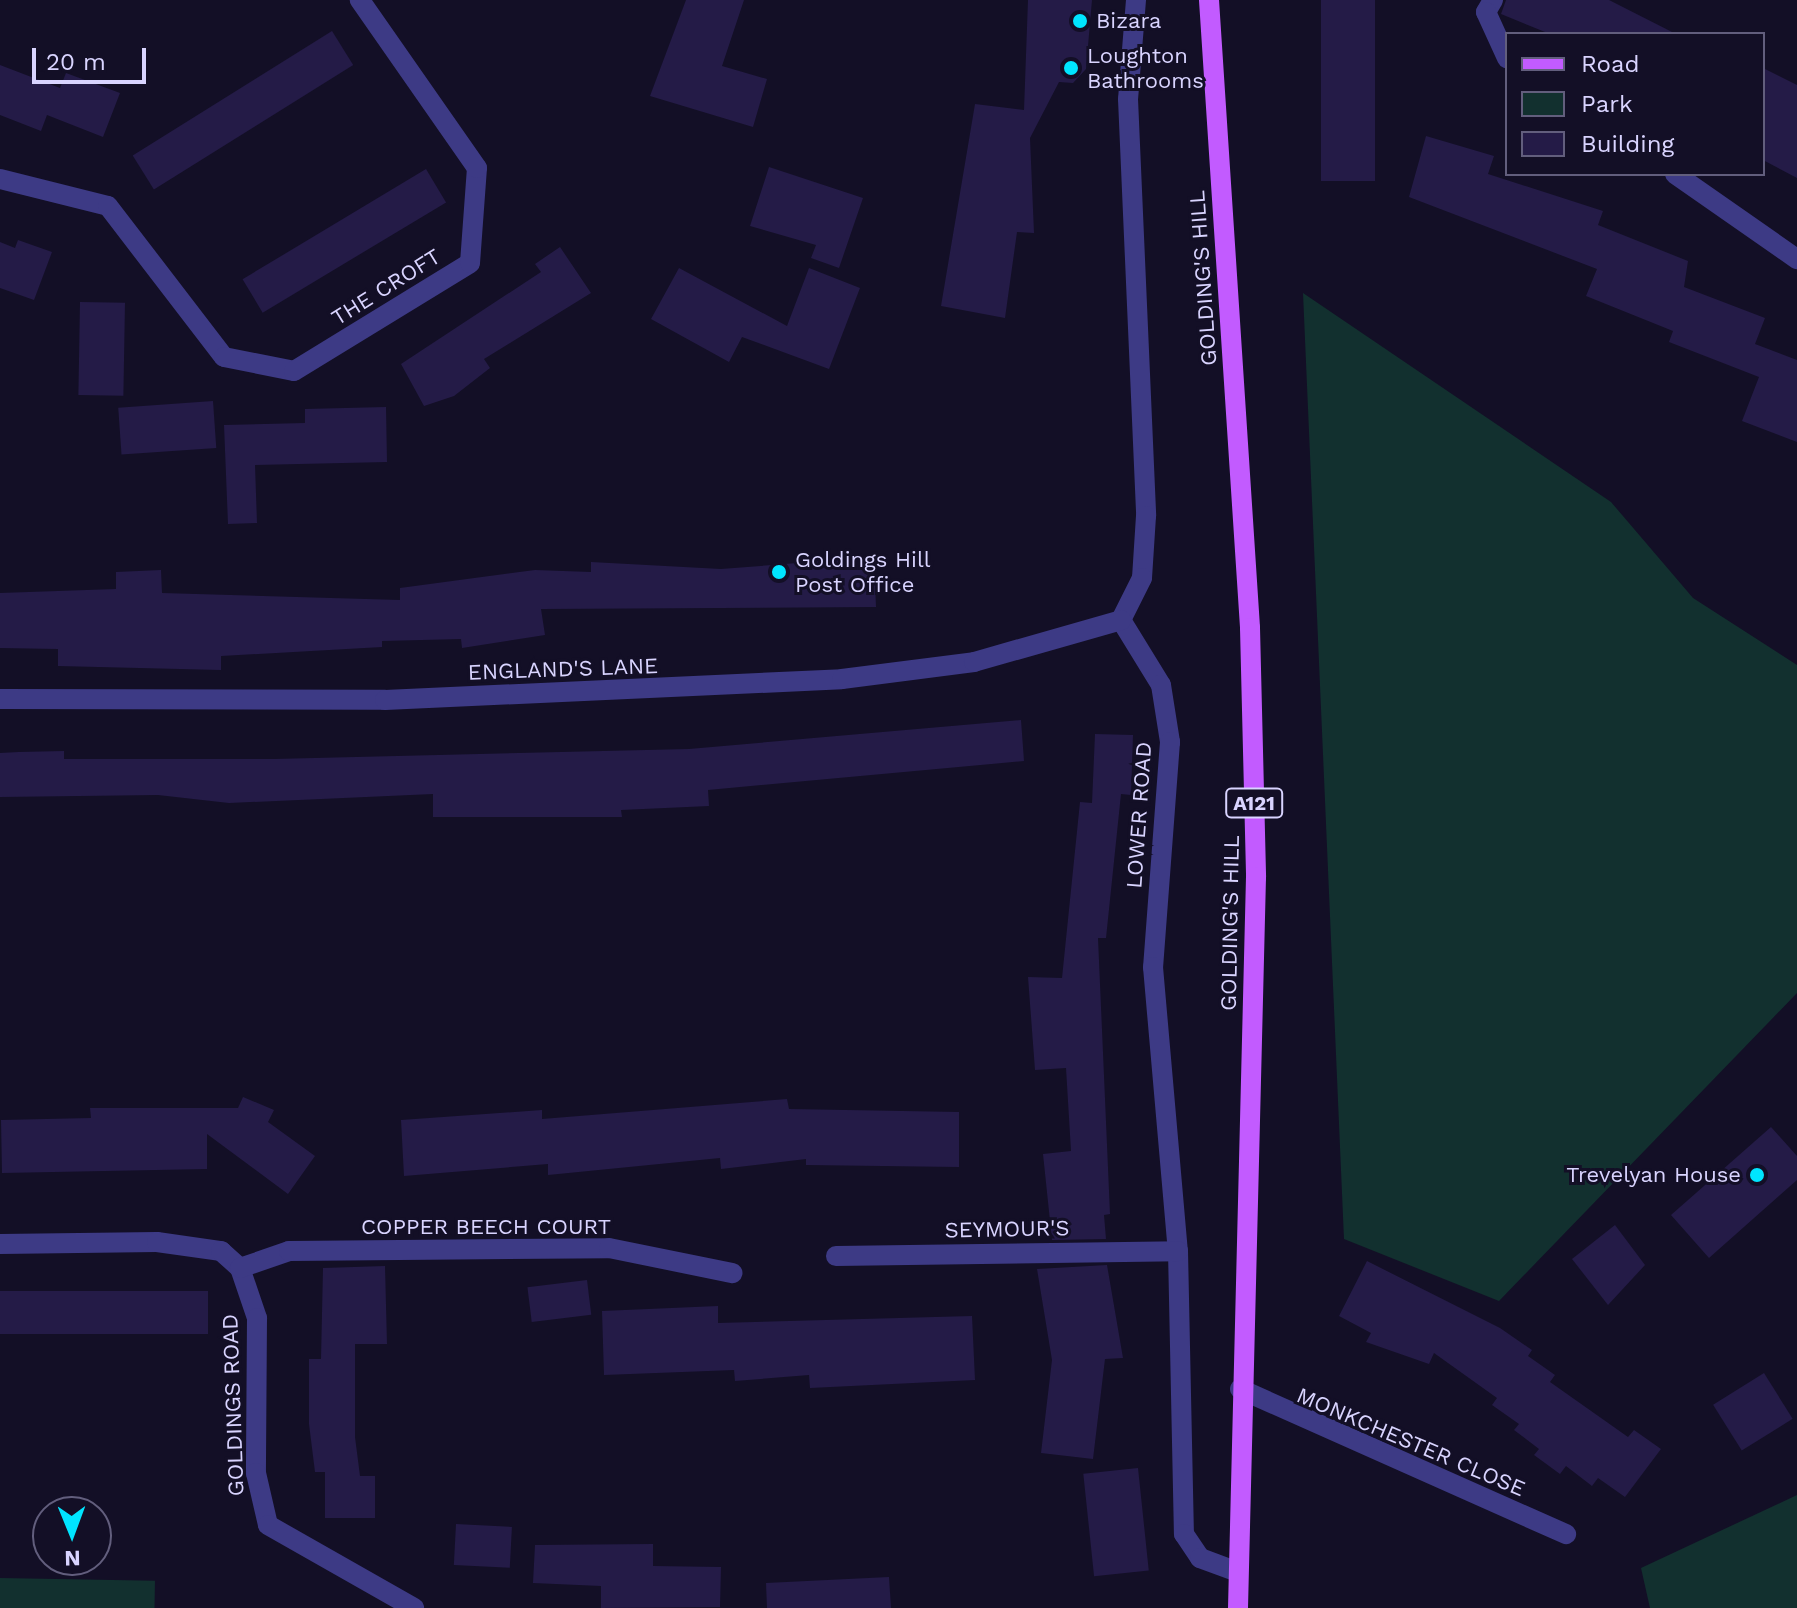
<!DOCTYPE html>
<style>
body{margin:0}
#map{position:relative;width:1797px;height:1608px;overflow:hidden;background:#130f26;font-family:"Work Sans",sans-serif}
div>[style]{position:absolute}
.green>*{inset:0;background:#12302f;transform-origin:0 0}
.building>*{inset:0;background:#241b47;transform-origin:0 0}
.minor>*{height:20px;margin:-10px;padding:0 10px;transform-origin:10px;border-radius:10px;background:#3d3a85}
.major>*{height:20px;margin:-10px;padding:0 10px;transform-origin:10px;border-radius:10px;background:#c25bff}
.dots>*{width:22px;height:22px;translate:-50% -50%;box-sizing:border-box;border:4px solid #130f26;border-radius:50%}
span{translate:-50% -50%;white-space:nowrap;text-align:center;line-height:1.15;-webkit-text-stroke:6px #130f26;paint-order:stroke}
.shield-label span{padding:2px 6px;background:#130f26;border:2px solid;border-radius:6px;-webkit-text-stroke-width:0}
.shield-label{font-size:20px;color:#d9d4ff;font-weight:700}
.poi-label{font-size:22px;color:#d9d4ff}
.left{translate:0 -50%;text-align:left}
.right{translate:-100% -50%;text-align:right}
.street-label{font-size:22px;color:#d9d4ff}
.legend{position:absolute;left:1505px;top:32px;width:260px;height:144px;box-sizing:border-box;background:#130f26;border:2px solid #625e7d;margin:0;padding:10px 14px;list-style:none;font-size:24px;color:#d9d4ff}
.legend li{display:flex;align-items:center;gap:16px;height:40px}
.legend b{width:40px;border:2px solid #625e7d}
.north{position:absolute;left:32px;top:1496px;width:80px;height:80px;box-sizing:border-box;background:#130f26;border:2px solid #625e7d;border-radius:50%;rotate:179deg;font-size:22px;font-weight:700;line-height:32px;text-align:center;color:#d9d4ff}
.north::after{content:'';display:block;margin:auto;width:28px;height:36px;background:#00e5ff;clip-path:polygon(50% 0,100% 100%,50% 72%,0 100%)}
.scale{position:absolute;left:32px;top:48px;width:114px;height:36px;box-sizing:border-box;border:4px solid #d9d4ff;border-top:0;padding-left:10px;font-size:24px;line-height:28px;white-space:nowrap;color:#d9d4ff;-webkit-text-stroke:6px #130f26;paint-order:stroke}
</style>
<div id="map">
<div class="green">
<i style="clip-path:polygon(1303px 293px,1611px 502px,1693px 598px,1797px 665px,1797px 993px,1499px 1301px,1344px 1239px)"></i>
<i style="clip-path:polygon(1797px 1495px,1797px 1608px,1650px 1608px,1641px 1568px)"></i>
<i style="left:0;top:1578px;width:155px;height:30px;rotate:1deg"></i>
</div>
<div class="building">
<i style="clip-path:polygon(686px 0,744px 0,722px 66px,767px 79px,753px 127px,650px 96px)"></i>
<i style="clip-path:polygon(1028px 0,1092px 0,1086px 69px,1073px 83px,1059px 82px,1030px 138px,1034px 233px,1017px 232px,1005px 318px,941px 306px,975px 104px,1024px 110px)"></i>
<i style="left:1321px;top:0;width:54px;height:181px"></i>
<i style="clip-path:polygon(1506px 0,1609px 0,1676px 34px,1550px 34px,1501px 14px)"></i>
<i style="left:332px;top:31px;width:40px;height:235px;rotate:58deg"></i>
<i style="clip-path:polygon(0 65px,60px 88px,66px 73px,120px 93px,103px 137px,47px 115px,41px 131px,0 115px)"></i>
<i style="clip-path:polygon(1763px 68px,1797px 85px,1797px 178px,1763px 160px)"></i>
<i style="clip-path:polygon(1426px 136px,1494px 156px,1488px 174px,1603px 211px,1598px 225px,1688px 261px,1684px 287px,1765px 318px,1755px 344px,1797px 360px,1797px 442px,1742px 421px,1759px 377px,1669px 342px,1673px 331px,1586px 296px,1597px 269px,1409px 197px)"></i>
<i style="clip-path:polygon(769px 167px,863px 198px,839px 268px,811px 258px,816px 245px,750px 226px)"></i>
<i style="left:426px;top:169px;width:39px;height:214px;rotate:59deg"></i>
<i style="clip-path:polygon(18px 240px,52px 252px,34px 300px,0 288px,0 242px,15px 248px)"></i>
<i style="clip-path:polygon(560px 247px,591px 293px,484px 359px,490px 368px,454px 396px,424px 406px,401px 364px,541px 272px,535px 264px)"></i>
<i style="clip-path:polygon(679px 268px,787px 326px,809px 268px,860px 288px,829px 369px,742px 337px,729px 362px,651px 319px)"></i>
<i style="left:80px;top:302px;width:45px;height:93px;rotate:1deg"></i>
<i style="left:213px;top:401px;width:47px;height:95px;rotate:86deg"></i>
<i style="clip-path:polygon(386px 407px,387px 462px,255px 465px,257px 523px,228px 524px,224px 425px,305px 423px,305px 409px)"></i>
<i style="clip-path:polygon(874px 557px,876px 607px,541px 609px,545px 635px,462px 648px,461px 639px,382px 641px,382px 647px,221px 656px,221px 670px,58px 666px,58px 649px,0 648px,0 593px,116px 589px,116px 572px,161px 570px,162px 593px,400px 600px,400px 588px,535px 570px,591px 572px,591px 562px,721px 569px)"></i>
<i style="clip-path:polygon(1021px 720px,1024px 761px,708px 790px,709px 806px,621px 810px,622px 817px,433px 817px,433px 794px,229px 803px,158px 795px,0 797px,0 753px,19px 752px,64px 751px,64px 759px,274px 759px,689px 749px)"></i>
<i style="clip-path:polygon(1095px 734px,1133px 735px,1131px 795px,1121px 794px,1106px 938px,1098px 938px,1110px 1214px,1104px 1215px,1106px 1239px,1052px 1240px,1043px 1154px,1071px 1151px,1066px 1068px,1035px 1070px,1028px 977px,1062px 978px,1080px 802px,1092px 803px)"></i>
<i style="clip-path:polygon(243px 1097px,274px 1110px,268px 1122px,315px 1156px,288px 1194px,207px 1134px,207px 1169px,2px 1173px,1px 1120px,91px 1118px,90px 1108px,238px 1108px)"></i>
<i style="clip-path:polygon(787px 1099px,789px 1109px,959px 1112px,959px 1167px,806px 1165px,806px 1159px,721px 1169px,720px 1158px,548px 1175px,548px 1164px,404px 1176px,401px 1120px,542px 1110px,542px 1119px)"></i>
<i style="clip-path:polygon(1771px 1127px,1797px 1156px,1797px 1180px,1709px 1258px,1671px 1215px)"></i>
<i style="clip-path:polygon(1615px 1225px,1645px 1265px,1608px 1305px,1572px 1259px)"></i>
<i style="clip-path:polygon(1367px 1261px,1500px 1328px,1532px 1350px,1528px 1356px,1555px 1375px,1550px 1382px,1628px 1437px,1634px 1430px,1661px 1449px,1625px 1497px,1598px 1478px,1592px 1486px,1566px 1466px,1560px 1474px,1534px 1455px,1539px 1449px,1514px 1430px,1519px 1424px,1492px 1405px,1497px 1398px,1434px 1353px,1429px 1364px,1366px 1342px,1371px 1333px,1339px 1316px)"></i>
<i style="clip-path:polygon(1107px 1265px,1123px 1358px,1105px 1359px,1093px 1459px,1041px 1453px,1052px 1360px,1037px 1269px)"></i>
<i style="clip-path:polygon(385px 1266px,387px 1344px,355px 1344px,355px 1437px,360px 1476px,375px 1476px,375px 1518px,325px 1518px,325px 1472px,315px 1472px,309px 1424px,309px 1359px,321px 1359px,323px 1268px)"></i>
<i style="left:587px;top:1280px;width:35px;height:60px;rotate:83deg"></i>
<i style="left:208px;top:1291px;width:43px;height:208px;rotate:90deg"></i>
<i style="clip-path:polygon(718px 1306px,718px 1323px,972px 1316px,975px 1380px,810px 1388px,809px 1375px,735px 1381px,734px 1370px,604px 1375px,602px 1311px)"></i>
<i style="left:1764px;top:1373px;width:54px;height:60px;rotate:58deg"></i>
<i style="left:1138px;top:1468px;width:103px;height:55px;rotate:84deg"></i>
<i style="left:456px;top:1524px;width:56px;height:41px;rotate:3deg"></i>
<i style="clip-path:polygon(653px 1544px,653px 1566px,721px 1567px,720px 1607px,601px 1608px,601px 1586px,533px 1583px,535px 1545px)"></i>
<i style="clip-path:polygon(889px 1577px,891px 1608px,767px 1608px,766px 1583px)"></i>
</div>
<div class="minor">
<i style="left:1136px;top:0;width:99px;rotate:94.6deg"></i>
<i style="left:1128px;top:99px;width:417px;rotate:87.5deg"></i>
<i style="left:1146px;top:516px;width:62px;rotate:93.7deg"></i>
<i style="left:1142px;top:578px;width:47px;rotate:116.6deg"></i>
<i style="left:1121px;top:620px;width:76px;rotate:58.4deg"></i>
<i style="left:1161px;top:685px;width:58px;rotate:81deg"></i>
<i style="left:1170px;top:742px;width:226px;rotate:94.3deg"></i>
<i style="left:1153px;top:967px;width:285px;rotate:85deg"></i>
<i style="left:1178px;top:1251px;width:283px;rotate:88.8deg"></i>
<i style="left:1184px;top:1534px;width:29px;rotate:56deg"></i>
<i style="left:1200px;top:1558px;width:40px;rotate:20.2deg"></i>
<i style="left:1493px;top:0;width:14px;rotate:120deg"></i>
<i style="left:1486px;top:12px;width:51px;rotate:65.5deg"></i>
<i style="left:1675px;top:174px;width:149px;rotate:34.9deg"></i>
<i style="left:0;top:179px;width:111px;rotate:14deg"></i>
<i style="left:108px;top:206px;width:190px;rotate:52.5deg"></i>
<i style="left:224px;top:357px;width:71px;rotate:11.3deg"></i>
<i style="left:294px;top:371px;width:206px;rotate:-31.5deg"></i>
<i style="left:470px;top:263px;width:95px;rotate:-85.8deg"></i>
<i style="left:477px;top:168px;width:205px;rotate:-124.9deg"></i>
<i style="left:0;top:699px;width:385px;rotate:0.1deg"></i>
<i style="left:385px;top:700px;width:457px;rotate:-2.6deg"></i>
<i style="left:842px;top:679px;width:133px;rotate:-7.3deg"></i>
<i style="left:974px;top:662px;width:153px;rotate:-15.9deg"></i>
<i style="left:0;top:1244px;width:157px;rotate:-0.7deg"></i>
<i style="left:157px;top:1242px;width:65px;rotate:8deg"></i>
<i style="left:221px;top:1251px;width:25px;rotate:42deg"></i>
<i style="left:240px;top:1268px;width:53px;rotate:71.2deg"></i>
<i style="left:257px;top:1318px;width:155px;rotate:90.4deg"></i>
<i style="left:256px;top:1473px;width:53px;rotate:77deg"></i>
<i style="left:268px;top:1525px;width:168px;rotate:29.6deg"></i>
<i style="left:836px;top:1256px;width:342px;rotate:-0.8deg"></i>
<i style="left:240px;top:1268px;width:52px;rotate:-19.1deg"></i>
<i style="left:289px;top:1251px;width:320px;rotate:-0.5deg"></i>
<i style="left:609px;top:1248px;width:126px;rotate:11.5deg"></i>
<i style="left:1240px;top:1389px;width:357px;rotate:24deg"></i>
</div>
<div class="major">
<i style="left:1209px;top:0;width:629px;rotate:86.26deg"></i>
<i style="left:1250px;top:628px;width:249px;rotate:88.6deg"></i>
<i style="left:1256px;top:877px;width:731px;rotate:91.41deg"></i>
</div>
<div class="dots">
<i style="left:1080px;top:21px;background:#00e5ff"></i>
<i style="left:1071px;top:68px;background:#00e5ff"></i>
<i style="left:779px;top:572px;background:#00e5ff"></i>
<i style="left:1757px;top:1175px;background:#00e5ff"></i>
</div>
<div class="shield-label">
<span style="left:1254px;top:803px">A121</span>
</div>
<div class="poi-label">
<span class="left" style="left:1096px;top:21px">Bizara</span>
<span class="left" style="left:1087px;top:68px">Loughton<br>Bathrooms</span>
<span class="left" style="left:795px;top:572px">Goldings Hill<br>Post Office</span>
<span class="right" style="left:1741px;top:1175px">Trevelyan House</span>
</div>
<div class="street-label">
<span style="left:1203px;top:278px;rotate:-94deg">GOLDING'S HILL</span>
<span style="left:386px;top:287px;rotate:-32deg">THE CROFT</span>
<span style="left:563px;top:669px;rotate:-2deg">ENGLAND'S LANE</span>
<span style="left:1139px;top:815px;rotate:-86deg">LOWER ROAD</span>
<span style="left:1230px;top:923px;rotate:-89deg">GOLDING'S HILL</span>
<span style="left:486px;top:1227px">COPPER BEECH COURT</span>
<span style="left:1007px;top:1229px;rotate:-1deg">SEYMOUR'S</span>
<span style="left:233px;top:1405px;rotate:-92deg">GOLDINGS ROAD</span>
<span style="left:1411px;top:1442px;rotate:23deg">MONKCHESTER CLOSE</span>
</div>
<ul class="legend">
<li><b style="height:10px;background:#c25bff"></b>Road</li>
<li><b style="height:22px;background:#12302f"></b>Park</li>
<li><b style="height:22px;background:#241b47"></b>Building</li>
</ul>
<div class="north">N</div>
<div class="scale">20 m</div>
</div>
